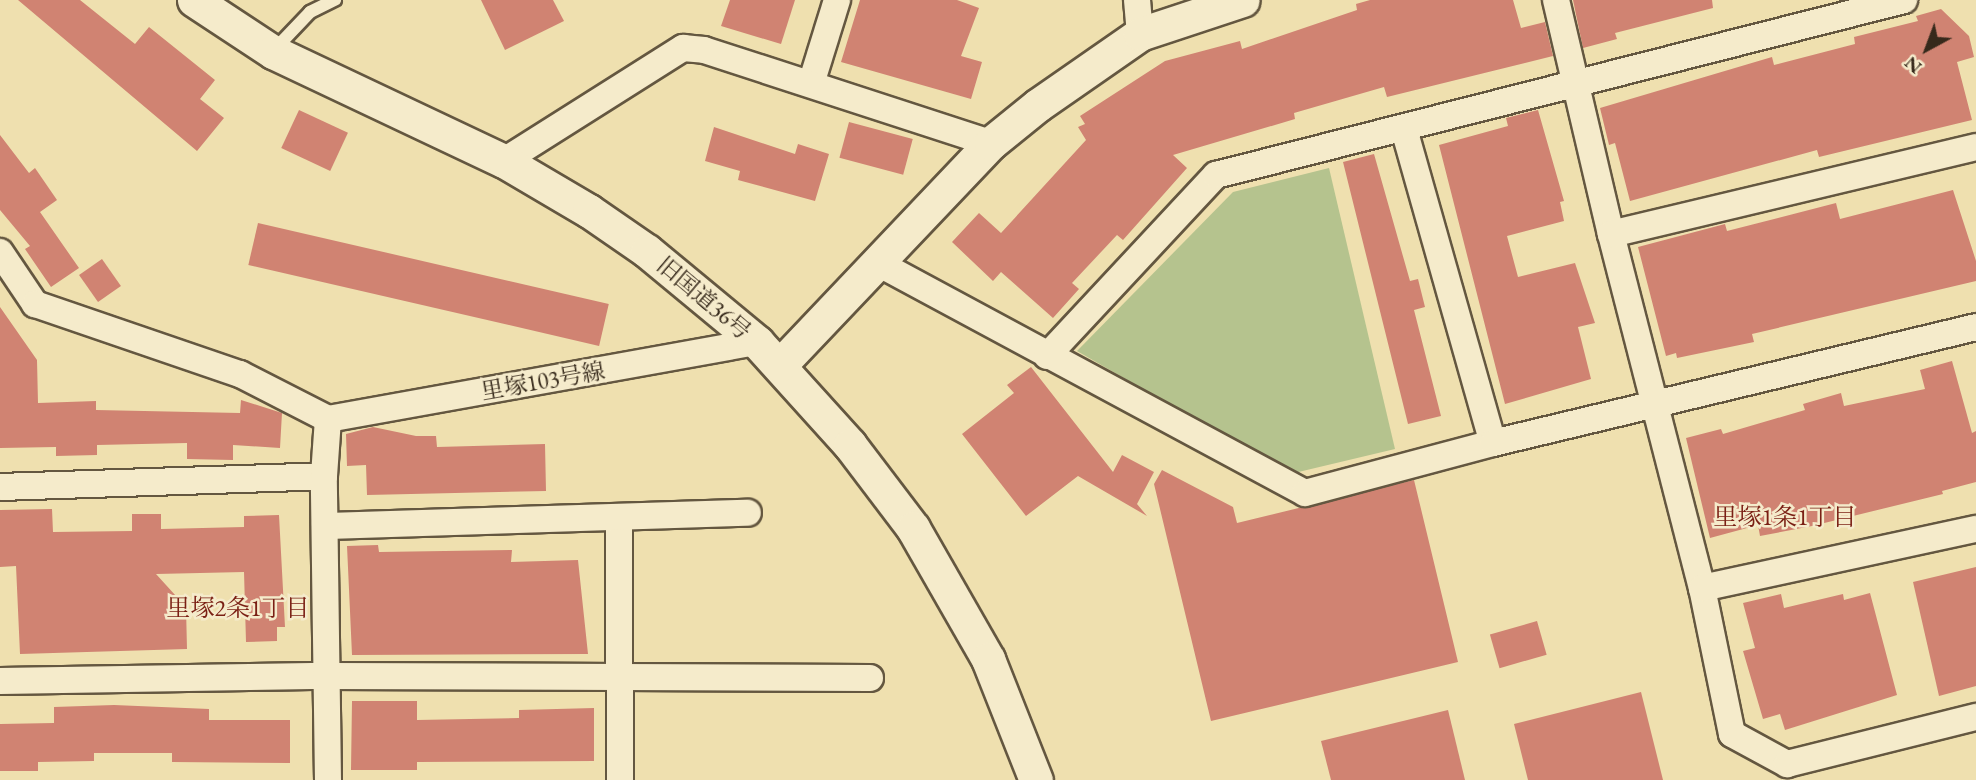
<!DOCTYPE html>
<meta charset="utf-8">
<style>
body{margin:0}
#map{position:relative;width:1976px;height:780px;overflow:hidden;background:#efe0af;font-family:"EB Garamond","Noto Serif JP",serif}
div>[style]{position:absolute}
.green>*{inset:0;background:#b5c38e}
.building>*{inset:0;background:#d08372;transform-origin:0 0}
.roads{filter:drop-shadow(2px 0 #645740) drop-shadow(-2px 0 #645740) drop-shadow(0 2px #645740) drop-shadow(0 -2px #645740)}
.service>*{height:12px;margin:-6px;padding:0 6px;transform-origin:6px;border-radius:6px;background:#f5ebcb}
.minor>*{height:26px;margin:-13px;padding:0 13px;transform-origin:13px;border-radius:13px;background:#f5ebcb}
.tertiary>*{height:33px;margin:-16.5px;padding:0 16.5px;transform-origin:16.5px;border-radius:16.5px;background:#f5ebcb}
span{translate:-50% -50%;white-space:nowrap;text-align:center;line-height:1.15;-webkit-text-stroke:5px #f5ebcb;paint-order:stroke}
.street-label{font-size:23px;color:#36291b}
.neighbourhood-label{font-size:24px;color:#7a1f14}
.north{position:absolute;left:1892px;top:14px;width:70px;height:70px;-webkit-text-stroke:5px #f5ebcb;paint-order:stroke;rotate:221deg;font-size:19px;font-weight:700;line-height:28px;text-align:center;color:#36291b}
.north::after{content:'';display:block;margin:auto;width:24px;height:32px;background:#36291b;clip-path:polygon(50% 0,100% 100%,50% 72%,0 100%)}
</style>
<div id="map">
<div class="green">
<i style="clip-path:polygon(1329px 168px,1395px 449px,1290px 474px,1077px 351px,1233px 192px)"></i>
</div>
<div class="building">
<i style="clip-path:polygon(18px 0,80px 0,135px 44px,149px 27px,215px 80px,200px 99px,224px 118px,197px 151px)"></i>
<i style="clip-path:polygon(481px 0,553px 0,564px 21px,505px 50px)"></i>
<i style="clip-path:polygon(730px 0,795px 0,781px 44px,721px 26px)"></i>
<i style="clip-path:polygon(860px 0,957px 0,979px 8px,961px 56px,982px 62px,971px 99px,841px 62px)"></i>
<i style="clip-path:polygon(1370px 0,1513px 0,1521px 28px,1545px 22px,1553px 56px,1387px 97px,1384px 87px,1294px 113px,1295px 119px,1173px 155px,1187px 168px,1123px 240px,1117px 235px,1072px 283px,1079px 289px,1053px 318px,1001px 272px,993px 281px,952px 242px,979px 213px,1001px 233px,1086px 140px,1078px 127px,1085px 124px,1080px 116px,1165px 61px,1240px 41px,1242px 49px,1357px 10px,1356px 4px)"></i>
<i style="clip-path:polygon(1573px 0,1712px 0,1713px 8px,1615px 33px,1617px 39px,1583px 48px)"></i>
<i style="clip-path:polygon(1941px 9px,1969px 36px,1974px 57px,1957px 62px,1972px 120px,1819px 157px,1817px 150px,1630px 201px,1615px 143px,1609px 145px,1600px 108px,1772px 57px,1774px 65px,1855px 44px,1854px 37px,1918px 21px,1916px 16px)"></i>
<i style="left:299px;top:110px;width:54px;height:42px;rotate:25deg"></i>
<i style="clip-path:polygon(1538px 110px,1564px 201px,1560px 202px,1564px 221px,1507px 236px,1518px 277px,1575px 263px,1595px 323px,1578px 327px,1591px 379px,1505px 404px,1439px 145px,1508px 126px,1506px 118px)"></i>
<i style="left:849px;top:122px;width:66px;height:37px;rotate:15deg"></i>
<i style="clip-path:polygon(714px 127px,795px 154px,798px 144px,829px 154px,815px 201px,738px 180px,740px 171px,705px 161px)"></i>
<i style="clip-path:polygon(0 135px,29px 173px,35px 168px,57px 200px,40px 212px,79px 268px,51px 287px,25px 249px,30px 246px,0 210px)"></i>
<i style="clip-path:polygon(1374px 154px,1410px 281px,1418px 279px,1425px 307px,1414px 310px,1441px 416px,1408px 424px,1343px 162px)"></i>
<i style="clip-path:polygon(1953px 190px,1976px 261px,1976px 281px,1752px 334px,1754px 342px,1677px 358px,1676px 353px,1666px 356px,1638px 247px,1725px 224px,1727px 231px,1836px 203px,1840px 219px)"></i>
<i style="left:258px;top:223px;width:360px;height:43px;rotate:13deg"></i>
<i style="left:102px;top:259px;width:33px;height:28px;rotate:55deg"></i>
<i style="clip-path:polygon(0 307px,37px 360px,38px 403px,96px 401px,96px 410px,240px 413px,241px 400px,282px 413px,280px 448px,233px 445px,233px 460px,187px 459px,187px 443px,97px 445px,97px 455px,56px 456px,56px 447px,0 448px)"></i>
<i style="clip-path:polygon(1952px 361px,1972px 433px,1976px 431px,1976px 482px,1942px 491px,1943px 494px,1812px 526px,1760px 536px,1758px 525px,1710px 538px,1686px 438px,1721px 429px,1723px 434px,1805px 410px,1803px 404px,1841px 393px,1844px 406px,1925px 389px,1920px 370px)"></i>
<i style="clip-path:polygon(1031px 367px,1113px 472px,1122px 455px,1154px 472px,1137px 504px,1147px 516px,1078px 476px,1026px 516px,962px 434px,1014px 393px,1007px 385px)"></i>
<i style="clip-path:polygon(373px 427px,416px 436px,436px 436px,437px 447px,545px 444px,546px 491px,367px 495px,366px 465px,347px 466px,346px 434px)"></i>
<i style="clip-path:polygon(1162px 470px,1233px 507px,1237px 523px,1414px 480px,1458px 662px,1211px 721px,1154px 484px)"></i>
<i style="clip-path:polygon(52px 509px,53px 532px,132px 531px,132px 514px,161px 514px,161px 529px,244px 527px,244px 516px,279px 515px,285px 627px,277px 627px,277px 641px,246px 642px,244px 572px,156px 574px,186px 607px,187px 649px,20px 654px,16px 566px,0 567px,0 510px)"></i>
<i style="clip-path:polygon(378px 545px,379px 552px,512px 550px,511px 562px,578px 560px,588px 654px,352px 655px,347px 546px)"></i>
<i style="clip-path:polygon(1976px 567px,1976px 686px,1939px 696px,1913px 582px)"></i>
<i style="clip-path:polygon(1870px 593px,1897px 695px,1785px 730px,1780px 714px,1763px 719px,1743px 651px,1755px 648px,1743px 603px,1781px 594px,1784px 608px,1843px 594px,1844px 600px)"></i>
<i style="left:1537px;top:621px;width:35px;height:49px;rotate:74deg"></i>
<i style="clip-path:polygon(1641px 692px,1663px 780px,1528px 780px,1514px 724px)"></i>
<i style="clip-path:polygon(352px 701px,417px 701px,417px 720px,519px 718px,519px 710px,594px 708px,594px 761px,417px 762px,417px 770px,351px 770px)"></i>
<i style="clip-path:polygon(114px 705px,209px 709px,209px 720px,290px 720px,290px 763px,172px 762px,172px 753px,94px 753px,94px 761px,38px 762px,38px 771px,0 771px,0 724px,54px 723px,54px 707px)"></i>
<i style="clip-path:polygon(1448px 710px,1465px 780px,1331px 780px,1321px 741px)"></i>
</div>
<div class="roads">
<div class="service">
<i style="left:274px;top:50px;width:52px;rotate:-46.5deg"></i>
<i style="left:310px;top:12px;width:28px;rotate:-26deg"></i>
</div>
<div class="minor">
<i style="left:1137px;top:0;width:34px;rotate:85deg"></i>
<i style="left:1556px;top:0;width:240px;rotate:76.8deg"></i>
<i style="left:1611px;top:234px;width:366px;rotate:75.6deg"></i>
<i style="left:1702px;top:588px;width:149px;rotate:78.4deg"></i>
<i style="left:1732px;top:734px;width:63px;rotate:28.6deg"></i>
<i style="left:1787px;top:764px;width:195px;rotate:-14deg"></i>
<i style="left:811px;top:84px;width:88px;rotate:-72.8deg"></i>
<i style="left:1404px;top:129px;width:326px;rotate:74.2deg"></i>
<i style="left:504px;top:161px;width:212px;rotate:-32.3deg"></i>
<i style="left:683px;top:48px;width:21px;rotate:5deg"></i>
<i style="left:704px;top:50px;width:302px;rotate:18deg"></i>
<i style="left:1611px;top:234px;width:375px;rotate:-13.4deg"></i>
<i style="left:0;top:252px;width:63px;rotate:56.1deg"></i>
<i style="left:35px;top:304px;width:217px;rotate:18.9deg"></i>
<i style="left:240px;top:374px;width:99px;rotate:27.1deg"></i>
<i style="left:876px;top:262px;width:487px;rotate:28.3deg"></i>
<i style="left:1305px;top:493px;width:195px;rotate:-14.9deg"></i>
<i style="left:1493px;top:443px;width:497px;rotate:-13.5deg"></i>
<i style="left:1047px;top:356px;width:248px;rotate:-47deg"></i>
<i style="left:1216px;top:175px;width:710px;rotate:-14.27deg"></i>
<i style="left:328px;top:419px;width:436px;rotate:-10.2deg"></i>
<i style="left:0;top:487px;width:324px;rotate:-1.9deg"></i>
<i style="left:619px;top:520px;width:260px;rotate:89.8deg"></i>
<i style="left:325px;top:526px;width:423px;rotate:-1.8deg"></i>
<i style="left:1702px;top:588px;width:280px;rotate:-12.2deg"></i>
<i style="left:0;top:681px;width:328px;rotate:-0.9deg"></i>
<i style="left:328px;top:676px;width:542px;rotate:0.21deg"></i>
<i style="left:328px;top:780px;width:304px;rotate:-90.8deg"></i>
<i style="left:324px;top:476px;width:57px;rotate:-86deg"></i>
</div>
<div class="tertiary">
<i style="left:194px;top:0;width:95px;rotate:33.4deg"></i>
<i style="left:273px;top:52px;width:255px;rotate:25.3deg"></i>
<i style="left:504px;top:161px;width:99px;rotate:30.5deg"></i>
<i style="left:589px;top:211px;width:70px;rotate:34.6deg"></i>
<i style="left:647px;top:251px;width:143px;rotate:39.6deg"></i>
<i style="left:757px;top:342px;width:139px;rotate:47.9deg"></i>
<i style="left:850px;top:445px;width:104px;rotate:52.8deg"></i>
<i style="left:913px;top:528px;width:151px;rotate:60.2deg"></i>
<i style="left:988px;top:659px;width:130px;rotate:68.4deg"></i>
<i style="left:780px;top:365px;width:306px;rotate:-46.5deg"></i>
<i style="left:991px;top:143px;width:60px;rotate:-39deg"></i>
<i style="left:1038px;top:105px;width:124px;rotate:-34.8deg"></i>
<i style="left:1140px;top:34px;width:108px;rotate:-18.3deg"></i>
</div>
</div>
<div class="street-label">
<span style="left:704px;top:298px;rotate:40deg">旧国道36号</span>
<span style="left:543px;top:381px;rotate:-10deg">里塚103号線</span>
</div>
<div class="neighbourhood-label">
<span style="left:1785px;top:517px">里塚1条1丁目</span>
<span style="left:238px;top:608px">里塚2条1丁目</span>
</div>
<div class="north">N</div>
</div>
